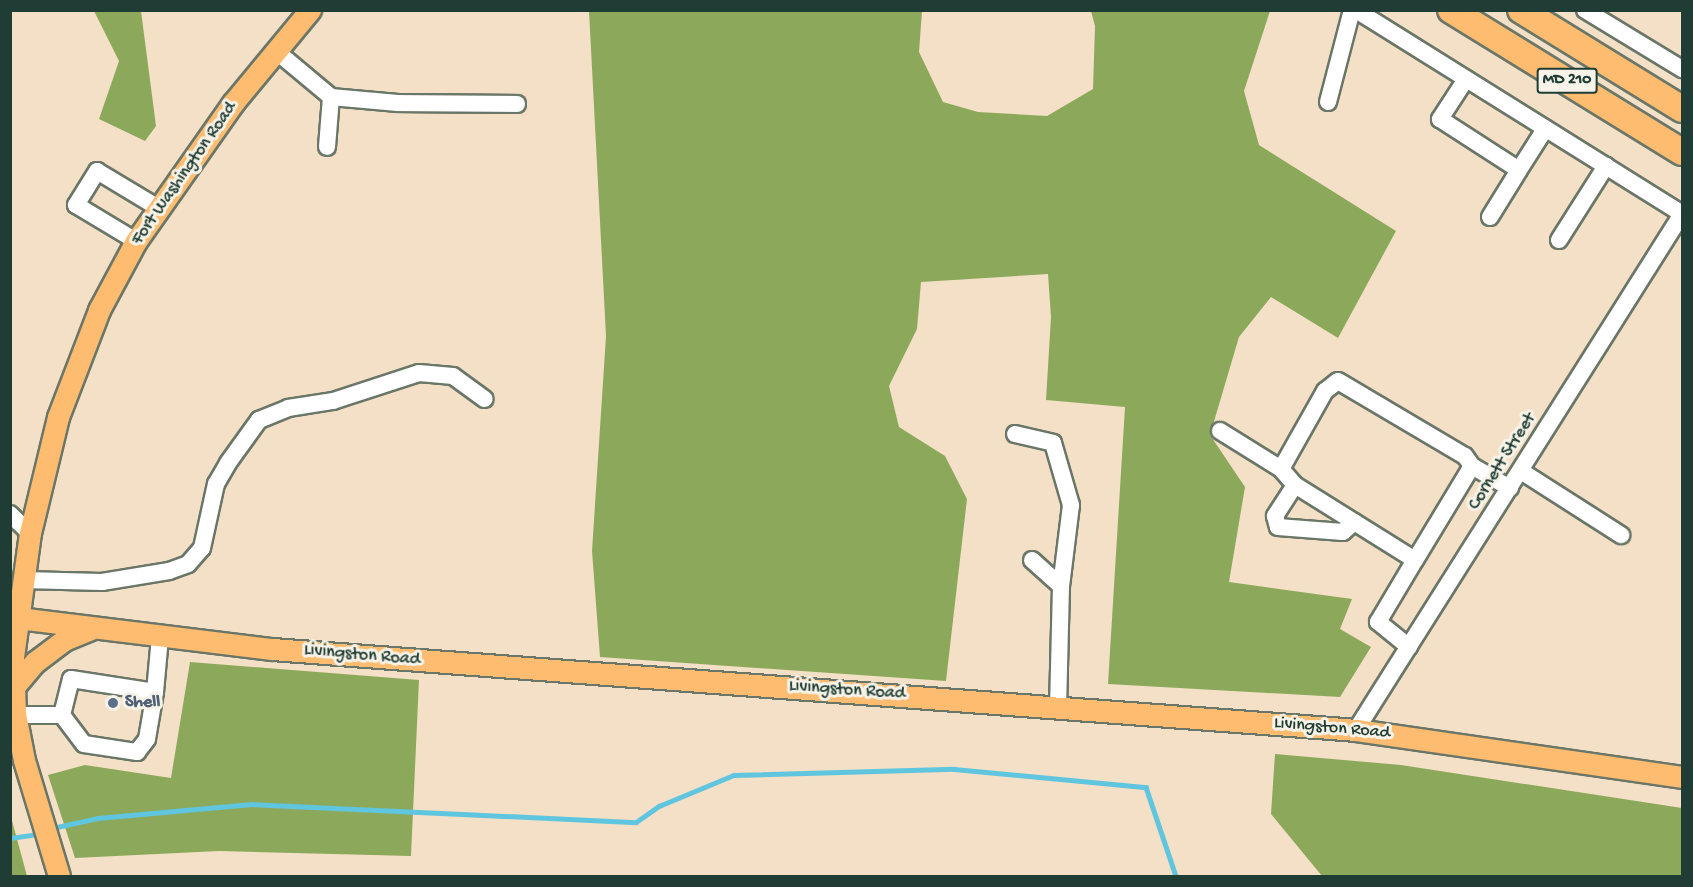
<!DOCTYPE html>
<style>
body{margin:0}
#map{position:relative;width:1693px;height:887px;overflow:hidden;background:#f4e0c6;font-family:"Gochi Hand",sans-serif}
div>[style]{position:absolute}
.forest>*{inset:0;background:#8ca95b}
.stream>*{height:4.5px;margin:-2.25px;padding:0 2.25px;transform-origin:2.25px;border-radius:2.25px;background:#60c5de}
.roads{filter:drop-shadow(2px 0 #6a7667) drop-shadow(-2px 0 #6a7667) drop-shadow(0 2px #6a7667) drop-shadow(0 -2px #6a7667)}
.minor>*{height:16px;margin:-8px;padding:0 8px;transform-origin:8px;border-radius:8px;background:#fff}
.major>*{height:21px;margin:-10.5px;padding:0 10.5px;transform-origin:10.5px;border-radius:10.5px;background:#febc71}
.highway>*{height:26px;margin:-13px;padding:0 13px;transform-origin:13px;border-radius:13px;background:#febc71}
.dots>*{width:16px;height:16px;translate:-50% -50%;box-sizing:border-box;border:3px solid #f7f3e8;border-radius:50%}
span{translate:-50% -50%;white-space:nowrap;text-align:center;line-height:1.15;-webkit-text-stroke:6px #f7f3e8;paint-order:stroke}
.shield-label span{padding:2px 4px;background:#f7f3e8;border:2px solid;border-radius:4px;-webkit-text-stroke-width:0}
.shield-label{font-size:16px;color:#1f3d34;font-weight:700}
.street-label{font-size:18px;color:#1f3d34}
.service-label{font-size:18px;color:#4e5e75;font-weight:700}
.left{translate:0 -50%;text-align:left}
.frame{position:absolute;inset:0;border:12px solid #1f3d34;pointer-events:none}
</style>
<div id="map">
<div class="forest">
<i style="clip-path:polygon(94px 11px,141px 11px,156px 126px,145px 141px,99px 119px,119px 61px)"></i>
<i style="clip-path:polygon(589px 11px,922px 11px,919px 52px,943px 102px,978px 112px,1047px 116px,1093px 89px,1095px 26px,1091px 11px,1270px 11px,1244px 91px,1259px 145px,1396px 231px,1338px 338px,1271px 297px,1239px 337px,1210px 435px,1245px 487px,1229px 582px,1352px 599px,1340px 629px,1371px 647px,1340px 697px,1108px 684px,1125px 407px,1046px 400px,1051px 317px,1048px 274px,921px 282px,917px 329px,889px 386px,899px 427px,945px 456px,967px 499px,946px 681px,600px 657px,592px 551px,606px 336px)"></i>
<i style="clip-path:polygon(190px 662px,419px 680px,411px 856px,219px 851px,75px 858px,48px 775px,85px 765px,171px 778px)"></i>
<i style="clip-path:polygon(1275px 754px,1401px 765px,1682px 808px,1682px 876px,1322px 876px,1271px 814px)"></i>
<i style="clip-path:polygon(11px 817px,27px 876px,11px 876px)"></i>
</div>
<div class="stream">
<i style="left:57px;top:827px;width:42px;rotate:-12.4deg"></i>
<i style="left:98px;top:818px;width:154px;rotate:-5.2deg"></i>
<i style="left:251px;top:804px;width:385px;rotate:2.7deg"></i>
<i style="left:636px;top:822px;width:28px;rotate:-35deg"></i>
<i style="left:659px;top:806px;width:81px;rotate:-22.5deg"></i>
<i style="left:734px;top:775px;width:220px;rotate:-1.6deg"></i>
<i style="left:954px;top:769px;width:193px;rotate:5.4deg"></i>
<i style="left:1146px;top:787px;width:94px;rotate:71.4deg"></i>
<i style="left:10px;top:838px;width:22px;rotate:-8deg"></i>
</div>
<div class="roads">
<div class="minor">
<i style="left:1356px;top:10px;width:385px;rotate:32deg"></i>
<i style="left:1585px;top:10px;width:114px;rotate:31.3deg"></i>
<i style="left:276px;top:51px;width:72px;rotate:39.9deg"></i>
<i style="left:331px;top:97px;width:50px;rotate:94.6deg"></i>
<i style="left:1466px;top:79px;width:48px;rotate:123deg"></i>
<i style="left:1440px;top:119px;width:94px;rotate:32.8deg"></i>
<i style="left:1519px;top:170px;width:49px;rotate:-57.6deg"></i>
<i style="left:331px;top:97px;width:67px;rotate:5.1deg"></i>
<i style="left:398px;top:103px;width:119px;rotate:0.5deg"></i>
<i style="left:1328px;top:102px;width:95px;rotate:-75.4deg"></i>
<i style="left:1490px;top:217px;width:55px;rotate:-58.3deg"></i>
<i style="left:1559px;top:240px;width:88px;rotate:-57.6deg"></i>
<i style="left:136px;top:241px;width:70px;rotate:-149deg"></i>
<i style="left:76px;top:205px;width:40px;rotate:-58deg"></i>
<i style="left:97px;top:171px;width:70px;rotate:31deg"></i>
<i style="left:1220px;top:431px;width:72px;rotate:31.9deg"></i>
<i style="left:1015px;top:434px;width:39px;rotate:13deg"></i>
<i style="left:1053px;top:443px;width:65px;rotate:73.8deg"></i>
<i style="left:1071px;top:505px;width:82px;rotate:97deg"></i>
<i style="left:1472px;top:466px;width:110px;rotate:121.2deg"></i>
<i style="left:1415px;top:560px;width:142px;rotate:-148deg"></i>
<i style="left:1295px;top:485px;width:21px;rotate:-131deg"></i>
<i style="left:1281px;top:469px;width:90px;rotate:-60.6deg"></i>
<i style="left:1325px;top:391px;width:16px;rotate:-38deg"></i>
<i style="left:1338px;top:381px;width:147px;rotate:30.6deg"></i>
<i style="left:1465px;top:456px;width:12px;rotate:55deg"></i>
<i style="left:1472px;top:466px;width:44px;rotate:30.1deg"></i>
<i style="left:1521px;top:471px;width:119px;rotate:32.6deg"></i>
<i style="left:1295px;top:485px;width:37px;rotate:123deg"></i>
<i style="left:1275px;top:516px;width:11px;rotate:75deg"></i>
<i style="left:1278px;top:527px;width:65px;rotate:4.4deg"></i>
<i style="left:1343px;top:532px;width:15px;rotate:-42deg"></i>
<i style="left:10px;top:514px;width:28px;rotate:44deg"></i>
<i style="left:1032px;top:560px;width:39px;rotate:42deg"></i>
<i style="left:1061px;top:586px;width:120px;rotate:91.4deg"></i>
<i style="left:23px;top:580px;width:79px;rotate:1.5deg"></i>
<i style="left:102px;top:582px;width:68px;rotate:-9.3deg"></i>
<i style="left:169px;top:571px;width:20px;rotate:-20deg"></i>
<i style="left:188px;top:564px;width:21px;rotate:-49deg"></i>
<i style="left:202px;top:548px;width:66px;rotate:-77.7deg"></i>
<i style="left:216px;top:484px;width:24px;rotate:-60deg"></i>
<i style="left:228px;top:463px;width:53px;rotate:-54.2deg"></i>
<i style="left:259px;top:420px;width:31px;rotate:-22deg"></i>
<i style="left:288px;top:408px;width:46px;rotate:-8.8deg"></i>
<i style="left:333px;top:401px;width:90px;rotate:-18deg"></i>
<i style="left:419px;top:373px;width:34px;rotate:5deg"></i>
<i style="left:453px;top:376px;width:39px;rotate:36deg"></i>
<i style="left:1409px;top:647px;width:40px;rotate:-141deg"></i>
<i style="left:1378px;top:622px;width:72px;rotate:-59.2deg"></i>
<i style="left:10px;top:715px;width:52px"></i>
<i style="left:62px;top:715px;width:36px;rotate:53deg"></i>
<i style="left:84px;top:744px;width:54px;rotate:8.6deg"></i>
<i style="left:137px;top:752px;width:16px;rotate:-52deg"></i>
<i style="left:147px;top:739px;width:48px;rotate:-80.3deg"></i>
<i style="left:62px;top:715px;width:37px;rotate:-76deg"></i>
<i style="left:71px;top:679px;width:85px;rotate:8.8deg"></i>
<i style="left:155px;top:692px;width:55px;rotate:-84.8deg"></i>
<i style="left:1356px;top:730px;width:610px;rotate:-57.72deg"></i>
</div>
<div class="major">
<i style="left:10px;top:617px;width:264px;rotate:7deg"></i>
<i style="left:272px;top:649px;width:1087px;rotate:4.27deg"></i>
<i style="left:1356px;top:730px;width:329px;rotate:8.2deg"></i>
<i style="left:13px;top:688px;width:34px;rotate:-50deg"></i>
<i style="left:35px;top:662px;width:36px;rotate:-37deg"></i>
<i style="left:64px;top:640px;width:29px;rotate:-22deg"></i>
<i style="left:59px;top:876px;width:121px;rotate:-106.8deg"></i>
<i style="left:24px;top:760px;width:47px;rotate:-101.1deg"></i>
<i style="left:15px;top:714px;width:57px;rotate:-92deg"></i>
<i style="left:13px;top:657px;width:125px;rotate:-82.2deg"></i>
<i style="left:30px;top:533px;width:119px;rotate:-76.4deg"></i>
<i style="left:58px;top:417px;width:115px;rotate:-69deg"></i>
<i style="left:99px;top:310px;width:78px;rotate:-61.8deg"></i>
<i style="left:136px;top:241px;width:169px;rotate:-54.9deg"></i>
<i style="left:233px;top:103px;width:121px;rotate:-50.4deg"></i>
</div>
<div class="highway">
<i style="left:1451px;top:10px;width:271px;rotate:31.6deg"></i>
<i style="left:1521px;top:10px;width:189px;rotate:31.6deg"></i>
</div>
</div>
<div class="dots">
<i style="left:113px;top:703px;background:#5c6f8a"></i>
</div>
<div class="shield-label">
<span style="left:1567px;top:81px">MD 210</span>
</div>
<div class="street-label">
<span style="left:185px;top:174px;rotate:-55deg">Fort Washington Road</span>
<span style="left:1503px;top:462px;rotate:-58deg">Cornett Street</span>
<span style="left:362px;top:656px;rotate:5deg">Livingston Road</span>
<span style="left:847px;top:691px;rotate:4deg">Livingston Road</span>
<span style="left:1332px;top:729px;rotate:5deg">Livingston Road</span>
</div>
<div class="service-label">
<span class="left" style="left:125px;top:703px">Shell</span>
</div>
<div class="frame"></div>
</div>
